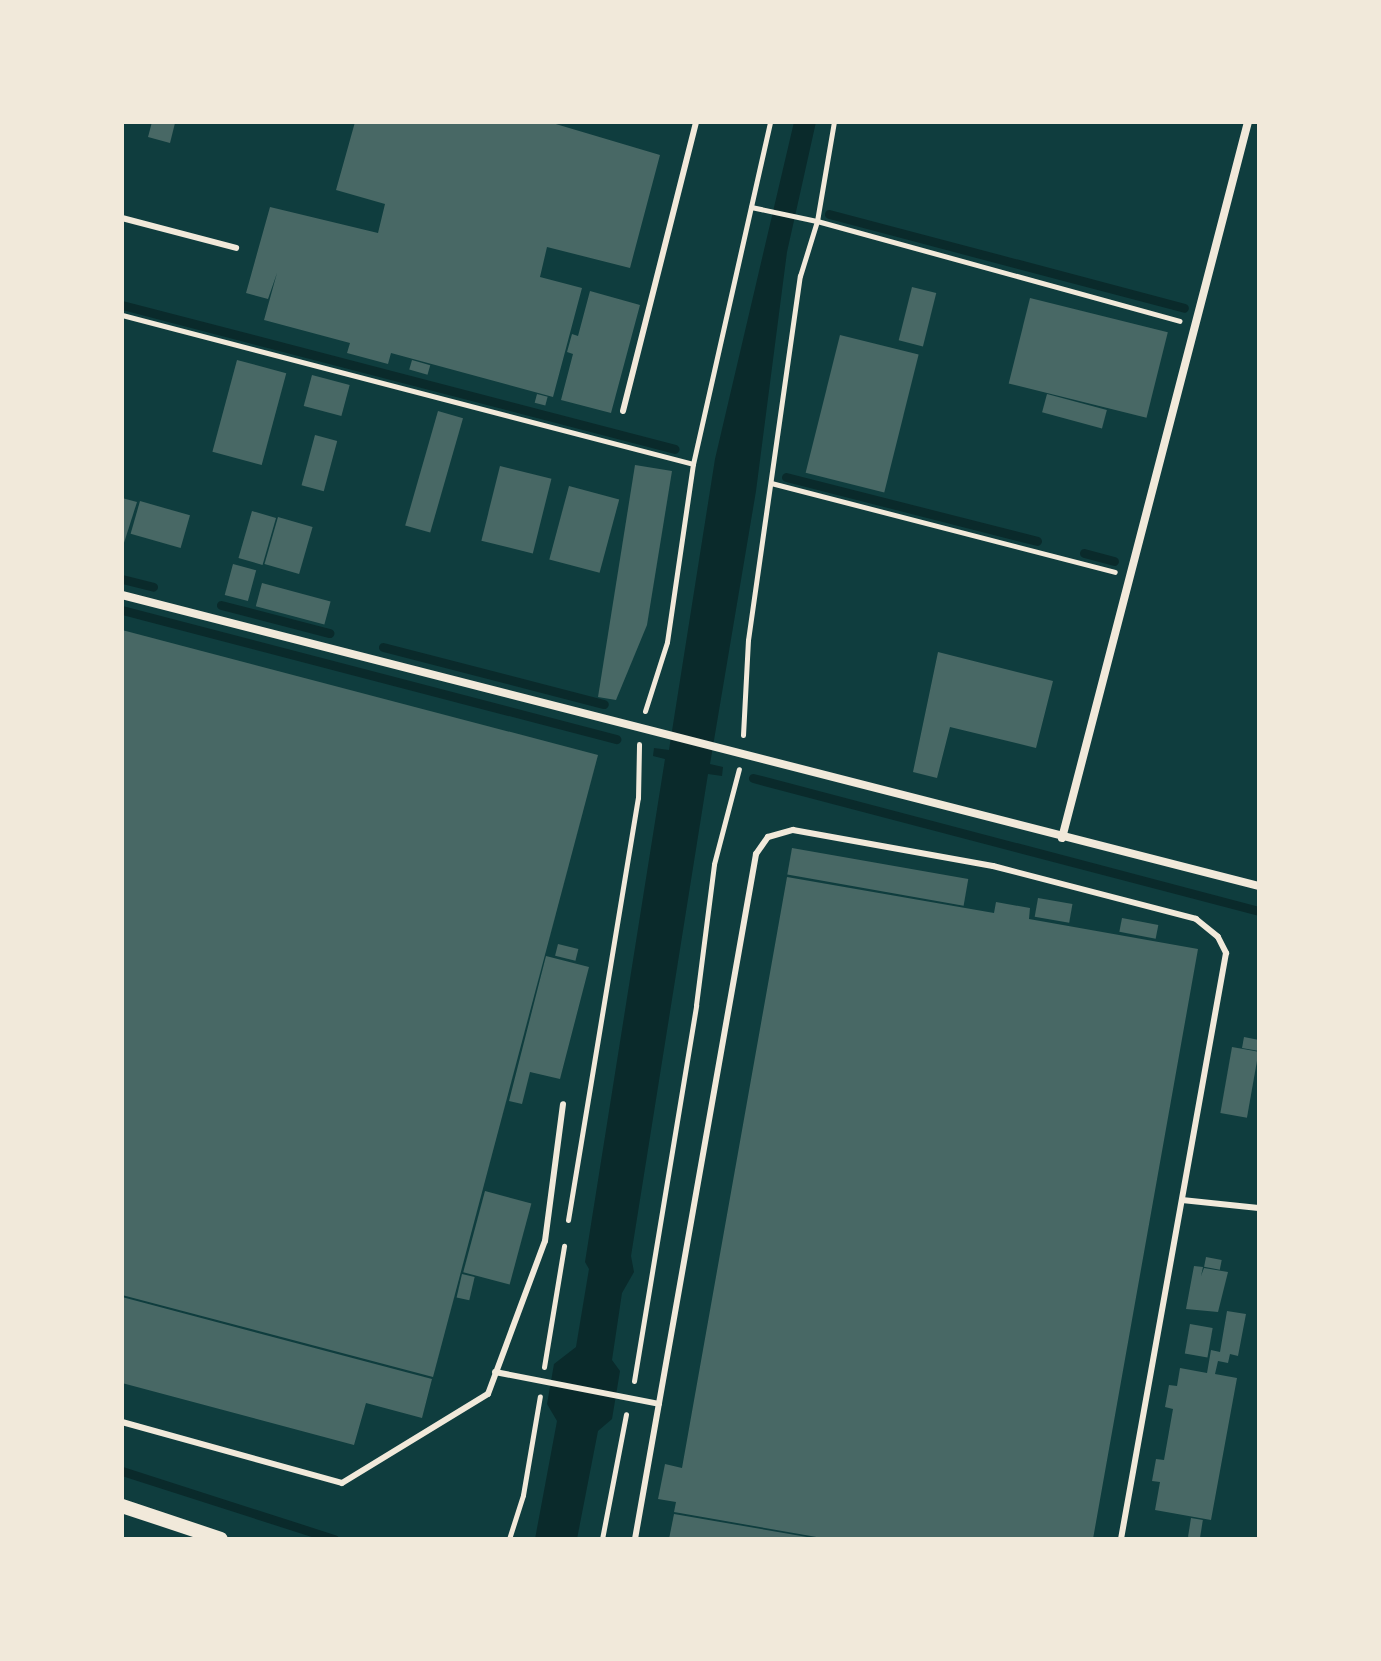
<!DOCTYPE html>
<style>
body{margin:0}
#map{position:relative;width:1381px;height:1661px;overflow:hidden;background:#0f3d3e;font-family:Manrope,sans-serif}
div>[style]{position:absolute}
.water>*{inset:0;background:#0a2a2b}
.stream>*{height:9px;margin:-4.5px;padding:0 4.5px;transform-origin:4.5px;border-radius:4.5px;background:#0a2a2b}
.building>*{inset:0;background:#486865;transform-origin:0 0}
.path>*{height:5px;margin:-2.5px;padding:0 2.5px;transform-origin:2.5px;border-radius:2.5px;background:#f1e9da}
.service>*{height:6px;margin:-3px;padding:0 3px;transform-origin:3px;border-radius:3px;background:#f1e9da}
.minor>*{height:8px;margin:-4px;padding:0 4px;transform-origin:4px;border-radius:4px;background:#f1e9da}
.tertiary>*{height:14px;margin:-7px;padding:0 7px;transform-origin:7px;border-radius:7px;background:#f1e9da}
span{translate:-50% -50%;white-space:nowrap;text-align:center;line-height:1.15;-webkit-text-stroke:8px #f1e9da;paint-order:stroke}
.frame{position:absolute;inset:0;border:124px solid #f1e9da;pointer-events:none}
</style>
<div id="map">
<div class="water">
<i style="clip-path:polygon(794px 122px,816px 122px,787px 252px,756px 491px,710px 764px,723px 767px,722px 776px,708px 774px,631px 1256px,634px 1272px,622px 1293px,612px 1360px,620px 1371px,612px 1419px,598px 1431px,577px 1539px,535px 1539px,557px 1421px,547px 1404px,554px 1364px,576px 1347px,589px 1269px,585px 1262px,665px 759px,653px 756px,654px 748px,669px 750px,715px 459px)"></i>
</div>
<div class="stream">
<i style="left:829px;top:214px;width:367px;rotate:14.8deg"></i>
<i style="left:122px;top:305px;width:571px;rotate:14.6deg"></i>
<i style="left:786px;top:477px;width:259px;rotate:14.3deg"></i>
<i style="left:1084px;top:553px;width:31px;rotate:15deg"></i>
<i style="left:122px;top:579px;width:32px;rotate:14deg"></i>
<i style="left:221px;top:605px;width:112px;rotate:14.5deg"></i>
<i style="left:122px;top:610px;width:511px;rotate:14.64deg"></i>
<i style="left:383px;top:647px;width:228px;rotate:14.5deg"></i>
<i style="left:753px;top:778px;width:523px;rotate:14.73deg"></i>
<i style="left:122px;top:1471px;width:223px;rotate:17.8deg"></i>
</div>
<div class="building">
<i style="clip-path:polygon(152px 122px,175px 123px,170px 143px,148px 137px)"></i>
<i style="clip-path:polygon(355px 122px,549px 122px,660px 155px,630px 268px,547px 247px,540px 277px,582px 288px,553px 397px,391px 353px,388px 364px,347px 353px,350px 343px,264px 320px,277px 273px,268px 299px,246px 293px,270px 207px,378px 233px,385px 204px,336px 190px)"></i>
<i style="left:912px;top:287px;width:25px;height:55px;rotate:14deg"></i>
<i style="clip-path:polygon(590px 291px,640px 305px,611px 413px,561px 400px,573px 354px,567px 352px,572px 334px,578px 336px)"></i>
<i style="left:1030px;top:298px;width:142px;height:88px;rotate:14deg"></i>
<i style="left:840px;top:335px;width:81px;height:142px;rotate:14deg"></i>
<i style="left:237px;top:360px;width:51px;height:95px;rotate:15deg"></i>
<i style="left:412px;top:360px;width:19px;height:10px;rotate:16deg"></i>
<i style="left:312px;top:375px;width:39px;height:32px;rotate:15deg"></i>
<i style="left:537px;top:394px;width:11px;height:9px;rotate:15deg"></i>
<i style="left:1047px;top:394px;width:62px;height:19px;rotate:15deg"></i>
<i style="left:438px;top:411px;width:26px;height:119px;rotate:16deg"></i>
<i style="left:315px;top:435px;width:23px;height:52px;rotate:15deg"></i>
<i style="clip-path:polygon(635px 465px,672px 471px,647px 625px,616px 700px,598px 697px)"></i>
<i style="left:500px;top:466px;width:53px;height:77px;rotate:14deg"></i>
<i style="left:569px;top:486px;width:52px;height:76px;rotate:15deg"></i>
<i style="clip-path:polygon(122px 498px,137px 502px,123px 546px,122px 546px)"></i>
<i style="left:140px;top:501px;width:52px;height:34px;rotate:16deg"></i>
<i style="left:252px;top:511px;width:25px;height:49px;rotate:16deg"></i>
<i style="left:278px;top:517px;width:36px;height:49px;rotate:16deg"></i>
<i style="left:233px;top:564px;width:24px;height:32px;rotate:15deg"></i>
<i style="left:262px;top:583px;width:71px;height:24px;rotate:15deg"></i>
<i style="clip-path:polygon(122px 630px,598px 755px,433px 1377px,122px 1295px)"></i>
<i style="clip-path:polygon(938px 652px,1053px 681px,1036px 748px,950px 727px,937px 778px,913px 772px)"></i>
<i style="left:792px;top:848px;width:179px;height:27px;rotate:10deg"></i>
<i style="clip-path:polygon(787px 877px,994px 913px,996px 902px,1030px 908px,1029px 919px,1198px 949px,1093px 1539px,828px 1539px,674px 1512px,676px 1502px,658px 1499px,665px 1464px,682px 1468px)"></i>
<i style="left:1038px;top:898px;width:35px;height:19px;rotate:10deg"></i>
<i style="left:1122px;top:918px;width:37px;height:14px;rotate:11deg"></i>
<i style="left:558px;top:944px;width:21px;height:12px;rotate:14deg"></i>
<i style="clip-path:polygon(546px 956px,589px 967px,560px 1079px,530px 1072px,522px 1104px,509px 1101px)"></i>
<i style="clip-path:polygon(1244px 1037px,1259px 1040px,1259px 1051px,1242px 1048px)"></i>
<i style="left:1232px;top:1047px;width:27px;height:67px;rotate:10deg"></i>
<i style="left:485px;top:1191px;width:48px;height:84px;rotate:15deg"></i>
<i style="left:1206px;top:1257px;width:16px;height:10px;rotate:11deg"></i>
<i style="clip-path:polygon(1194px 1266px,1203px 1267px,1201px 1276px,1204px 1268px,1228px 1272px,1218px 1312px,1186px 1309px)"></i>
<i style="left:462px;top:1274px;width:13px;height:24px;rotate:13deg"></i>
<i style="clip-path:polygon(122px 1297px,432px 1379px,422px 1418px,366px 1403px,354px 1445px,122px 1383px)"></i>
<i style="clip-path:polygon(1227px 1311px,1246px 1314px,1238px 1356px,1230px 1354px,1228px 1363px,1218px 1361px,1215px 1374px,1237px 1378px,1211px 1520px,1155px 1510px,1160px 1482px,1152px 1481px,1156px 1459px,1164px 1460px,1173px 1409px,1165px 1407px,1169px 1385px,1177px 1386px,1180px 1368px,1207px 1373px,1211px 1350px,1220px 1352px)"></i>
<i style="left:1190px;top:1324px;width:23px;height:30px;rotate:10deg"></i>
<i style="clip-path:polygon(674px 1514px,807px 1537px,807px 1539px,669px 1539px)"></i>
<i style="left:1191px;top:1518px;width:12px;height:19px;rotate:9deg"></i>
</div>
<div class="path">
<i style="left:751px;top:207px;width:67px;rotate:12deg"></i>
<i style="left:817px;top:221px;width:376px;rotate:15.4deg"></i>
<i style="left:122px;top:315px;width:590px;rotate:14.62deg"></i>
<i style="left:771px;top:483px;width:355px;rotate:14.5deg"></i>
<i style="left:645px;top:711px;width:72px;rotate:-72.3deg"></i>
<i style="left:667px;top:642px;width:180px;rotate:-81.7deg"></i>
<i style="left:693px;top:464px;width:351px;rotate:-77.3deg"></i>
<i style="left:743px;top:735px;width:95px;rotate:-87deg"></i>
<i style="left:748px;top:640px;width:368px;rotate:-81.9deg"></i>
<i style="left:800px;top:276px;width:58px;rotate:-72.8deg"></i>
<i style="left:817px;top:221px;width:100px;rotate:-80.3deg"></i>
<i style="left:568px;top:1220px;width:428px;rotate:-80.6deg"></i>
<i style="left:638px;top:798px;width:54px;rotate:-88.9deg"></i>
<i style="left:544px;top:1367px;width:123px;rotate:-80.6deg"></i>
<i style="left:634px;top:1381px;width:381px;rotate:-80.6deg"></i>
<i style="left:696px;top:1005px;width:142px;rotate:-82.7deg"></i>
<i style="left:714px;top:864px;width:98px;rotate:-75.3deg"></i>
<i style="left:509px;top:1539px;width:46px;rotate:-72.3deg"></i>
<i style="left:523px;top:1495px;width:100px;rotate:-80.3deg"></i>
<i style="left:602px;top:1539px;width:127px;rotate:-79.1deg"></i>
</div>
<div class="service">
<i style="left:122px;top:218px;width:118px;rotate:14.7deg"></i>
<i style="left:623px;top:411px;width:298px;rotate:-75.8deg"></i>
<i style="left:1182px;top:1200px;width:77px;rotate:5.9deg"></i>
<i style="left:495px;top:1372px;width:167px;rotate:11deg"></i>
<i style="left:122px;top:1422px;width:228px;rotate:15.5deg"></i>
<i style="left:342px;top:1483px;width:171px;rotate:-31.4deg"></i>
<i style="left:488px;top:1394px;width:163px;rotate:-69.6deg"></i>
<i style="left:545px;top:1241px;width:138px;rotate:-82.5deg"></i>
<i style="left:635px;top:1539px;width:696px;rotate:-79.98deg"></i>
<i style="left:756px;top:854px;width:21px;rotate:-55deg"></i>
<i style="left:768px;top:837px;width:26px;rotate:-16deg"></i>
<i style="left:793px;top:830px;width:203px;rotate:10.2deg"></i>
<i style="left:993px;top:866px;width:210px;rotate:14.6deg"></i>
<i style="left:1196px;top:919px;width:28px;rotate:39deg"></i>
<i style="left:1218px;top:937px;width:18px;rotate:63deg"></i>
<i style="left:1226px;top:953px;width:595px;rotate:100.16deg"></i>
</div>
<div class="minor">
<i style="left:122px;top:595px;width:1174px;rotate:14.36deg"></i>
<i style="left:1062px;top:838px;width:740px;rotate:-75.44deg"></i>
</div>
<div class="tertiary">
<i style="left:122px;top:1506px;width:104px;rotate:18.4deg"></i>
</div>
<div class="frame"></div>
</div>
